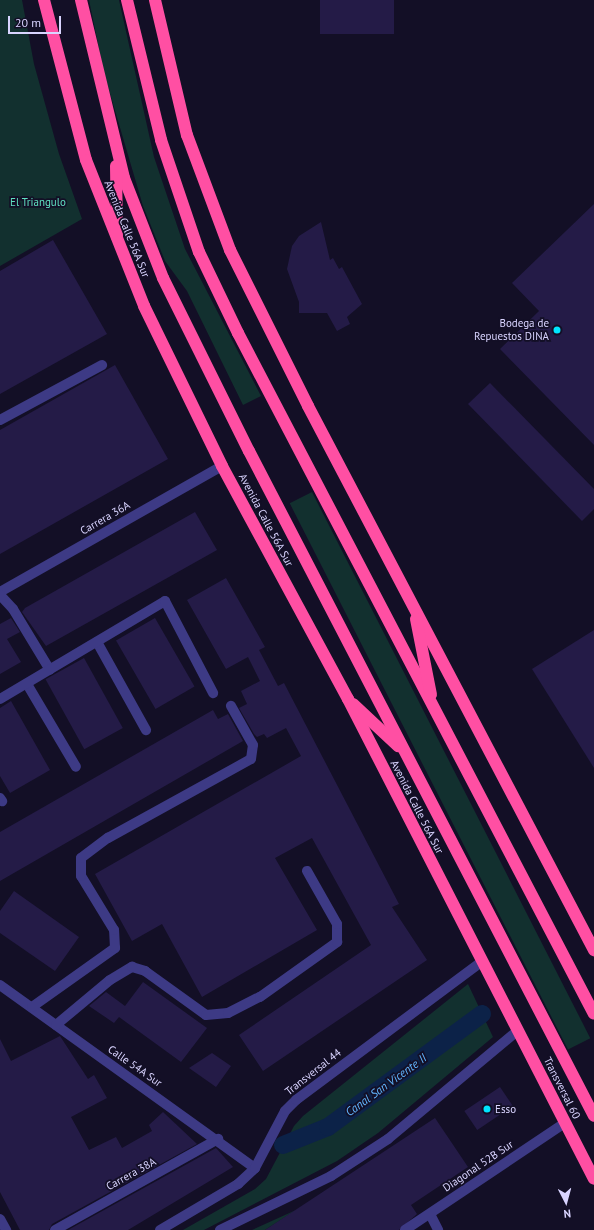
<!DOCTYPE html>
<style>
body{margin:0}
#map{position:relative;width:594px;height:1230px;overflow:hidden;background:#130f26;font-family:"PT Sans",sans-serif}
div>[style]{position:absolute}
.green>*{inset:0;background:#12302f;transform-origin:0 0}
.canal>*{height:18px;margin:-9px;padding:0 9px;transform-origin:9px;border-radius:9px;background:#0c2248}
.building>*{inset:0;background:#241b47;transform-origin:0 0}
.minor>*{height:10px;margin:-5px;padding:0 5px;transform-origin:5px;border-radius:5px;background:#3d3a85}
.highway>*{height:12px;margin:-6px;padding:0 6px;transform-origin:6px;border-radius:6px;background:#ff4fa3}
.dots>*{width:11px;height:11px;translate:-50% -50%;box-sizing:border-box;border:2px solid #130f26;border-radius:50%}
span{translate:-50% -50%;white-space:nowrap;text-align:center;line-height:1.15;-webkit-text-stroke:3.5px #130f26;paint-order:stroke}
.park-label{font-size:11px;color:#5fe0c0}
.street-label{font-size:11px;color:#d9d4ff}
.poi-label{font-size:11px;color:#d9d4ff}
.right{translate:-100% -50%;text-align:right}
.left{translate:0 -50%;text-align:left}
.water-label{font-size:12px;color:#62b6ff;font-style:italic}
.north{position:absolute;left:546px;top:1182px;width:40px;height:40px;-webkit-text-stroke:3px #130f26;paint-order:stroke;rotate:174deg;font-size:11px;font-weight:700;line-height:16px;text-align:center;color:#d9d4ff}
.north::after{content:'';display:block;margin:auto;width:14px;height:18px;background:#d9d4ff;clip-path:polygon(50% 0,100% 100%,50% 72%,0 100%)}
.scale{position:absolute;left:8px;top:16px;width:53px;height:18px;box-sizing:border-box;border:2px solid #d9d4ff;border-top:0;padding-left:5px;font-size:12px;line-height:14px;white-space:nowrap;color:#d9d4ff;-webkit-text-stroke:3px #130f26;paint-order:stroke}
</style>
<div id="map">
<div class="green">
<i style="clip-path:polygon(0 0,22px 0,34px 64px,59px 154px,82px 219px,0 266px)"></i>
<i style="clip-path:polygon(89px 0,119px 0,154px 157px,185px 249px,261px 396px,243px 405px,187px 291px,165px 261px,143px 206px,104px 73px)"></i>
<i style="left:312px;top:492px;width:613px;height:25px;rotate:63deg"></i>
<i style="clip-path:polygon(468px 984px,493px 1037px,378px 1133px,337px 1161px,204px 1230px,183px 1230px,255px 1189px,266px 1179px,294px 1126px,303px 1116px)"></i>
<i style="clip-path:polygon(296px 1210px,265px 1230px,252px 1230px)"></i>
</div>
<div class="canal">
<i style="left:283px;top:1145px;width:48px;rotate:-21.8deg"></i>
<i style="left:328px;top:1127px;width:191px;rotate:-36.3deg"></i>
</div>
<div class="building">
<i style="left:320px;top:0;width:74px;height:34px"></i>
<i style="clip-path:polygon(594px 204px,594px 445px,500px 349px,539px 311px,512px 283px)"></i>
<i style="clip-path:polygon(321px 222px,330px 260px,333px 258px,339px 269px,342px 267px,362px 304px,347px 317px,350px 324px,337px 331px,327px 313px,299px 313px,299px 302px,287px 269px,292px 246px,299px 236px)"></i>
<i style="clip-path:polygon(53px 240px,107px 334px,0 394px,0 271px)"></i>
<i style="clip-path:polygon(115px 365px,168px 459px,0 554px,0 430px)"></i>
<i style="clip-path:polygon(490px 383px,594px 489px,594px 509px,582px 521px,468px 404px)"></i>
<i style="clip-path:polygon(195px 512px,217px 550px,46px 646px,22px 612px,25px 608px)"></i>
<i style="clip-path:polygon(226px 578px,265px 647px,259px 650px,278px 686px,284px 683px,399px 904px,392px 907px,427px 960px,263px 1071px,239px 1035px,371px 945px,312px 838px,275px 858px,317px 930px,202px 997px,162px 924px,132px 941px,95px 874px,301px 756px,286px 728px,267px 738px,264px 734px,257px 737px,254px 734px,239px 708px,247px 704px,241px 691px,260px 681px,248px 657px,226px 669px,187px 600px)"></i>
<i style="clip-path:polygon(11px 618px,20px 632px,7px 639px,21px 662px,0 674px,0 624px)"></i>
<i style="left:155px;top:618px;width:79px;height:45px;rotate:60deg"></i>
<i style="clip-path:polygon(594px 630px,594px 768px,532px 669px)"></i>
<i style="left:84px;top:658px;width:80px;height:44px;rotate:61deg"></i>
<i style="clip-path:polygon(11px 701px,50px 770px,10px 793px,0 776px,0 708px)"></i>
<i style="clip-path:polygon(213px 710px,218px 719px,228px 714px,243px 741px,0 881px,0 832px)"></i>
<i style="clip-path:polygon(14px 891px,79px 937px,55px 971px,0 933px,0 911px)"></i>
<i style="clip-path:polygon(143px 982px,207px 1028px,181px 1062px,119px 1017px,114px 1023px,89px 1006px,106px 992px,125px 1006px)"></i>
<i style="clip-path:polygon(60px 1036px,88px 1079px,94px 1075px,107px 1098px,71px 1117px,89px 1150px,116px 1137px,122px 1148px,152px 1131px,149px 1125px,163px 1112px,197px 1144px,52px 1224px,49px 1230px,20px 1230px,0 1192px,0 1039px,11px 1061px)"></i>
<i style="clip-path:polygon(212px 1053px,231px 1066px,216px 1087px,189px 1068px)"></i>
<i style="left:500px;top:1087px;width:23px;height:43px;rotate:56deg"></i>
<i style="clip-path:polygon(435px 1118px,468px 1167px,411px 1205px,417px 1214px,399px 1230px,265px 1230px)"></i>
<i style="clip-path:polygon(216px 1148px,233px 1167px,128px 1230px,68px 1230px)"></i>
</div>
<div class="minor">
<i style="left:0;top:420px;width:116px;rotate:-28.3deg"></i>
<i style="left:0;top:592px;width:255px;rotate:-29.6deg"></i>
<i style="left:0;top:595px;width:19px;rotate:47deg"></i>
<i style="left:13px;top:609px;width:71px;rotate:58.8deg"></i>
<i style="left:97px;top:642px;width:101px;rotate:60.9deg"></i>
<i style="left:27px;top:684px;width:96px;rotate:59.4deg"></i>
<i style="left:0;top:699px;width:192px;rotate:-30.7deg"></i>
<i style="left:165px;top:601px;width:104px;rotate:62.4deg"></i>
<i style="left:0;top:798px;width:4px;rotate:56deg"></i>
<i style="left:0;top:985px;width:314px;rotate:35.7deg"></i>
<i style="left:32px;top:1007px;width:102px;rotate:-35.4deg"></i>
<i style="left:115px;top:948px;width:18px;rotate:-93deg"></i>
<i style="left:114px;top:930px;width:63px;rotate:-121.4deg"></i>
<i style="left:81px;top:876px;width:18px;rotate:-90deg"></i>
<i style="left:81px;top:858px;width:34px;rotate:-37deg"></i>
<i style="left:108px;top:838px;width:163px;rotate:-28.9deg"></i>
<i style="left:251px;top:759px;width:14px;rotate:-82deg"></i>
<i style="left:253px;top:745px;width:45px;rotate:-119.4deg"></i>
<i style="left:56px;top:1025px;width:70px;rotate:-39.8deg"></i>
<i style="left:110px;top:980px;width:26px;rotate:-31deg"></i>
<i style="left:132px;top:967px;width:14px;rotate:17deg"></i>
<i style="left:145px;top:971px;width:75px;rotate:35.8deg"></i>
<i style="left:206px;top:1015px;width:22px;rotate:-5deg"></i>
<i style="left:228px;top:1013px;width:36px;rotate:-27deg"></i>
<i style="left:260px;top:997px;width:95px;rotate:-35.5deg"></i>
<i style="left:337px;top:942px;width:18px;rotate:-90deg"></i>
<i style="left:337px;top:924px;width:61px;rotate:-119.5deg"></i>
<i style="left:430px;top:1214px;width:18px;rotate:63deg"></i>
<i style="left:0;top:1219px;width:13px;rotate:61deg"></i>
<i style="left:55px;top:1230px;width:187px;rotate:-29.2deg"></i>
<i style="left:160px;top:1230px;width:91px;rotate:-30.5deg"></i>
<i style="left:238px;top:1184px;width:23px;rotate:-43deg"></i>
<i style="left:255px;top:1168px;width:64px;rotate:-62.2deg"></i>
<i style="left:285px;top:1111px;width:16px;rotate:-45deg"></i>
<i style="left:296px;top:1100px;width:231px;rotate:-36.7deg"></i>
<i style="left:220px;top:1230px;width:123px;rotate:-25.9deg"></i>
<i style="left:331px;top:1176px;width:68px;rotate:-33deg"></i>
<i style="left:388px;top:1139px;width:168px;rotate:-39.9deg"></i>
<i style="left:405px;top:1230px;width:192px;rotate:-33.8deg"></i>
</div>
<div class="highway">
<i style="left:44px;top:0;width:165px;rotate:75.3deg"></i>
<i style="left:86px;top:160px;width:157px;rotate:68.3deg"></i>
<i style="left:144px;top:306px;width:178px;rotate:64deg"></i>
<i style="left:222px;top:466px;width:265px;rotate:61.6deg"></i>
<i style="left:348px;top:699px;width:539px;rotate:62.86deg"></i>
<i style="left:81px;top:0;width:183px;rotate:76.4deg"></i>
<i style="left:124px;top:178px;width:107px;rotate:68.7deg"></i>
<i style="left:163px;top:278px;width:193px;rotate:63.6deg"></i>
<i style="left:249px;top:451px;width:749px;rotate:62.58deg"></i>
<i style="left:127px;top:0;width:144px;rotate:76.3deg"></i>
<i style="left:161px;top:140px;width:118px;rotate:71.3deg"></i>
<i style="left:199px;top:252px;width:90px;rotate:64.3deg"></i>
<i style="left:238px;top:333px;width:768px;rotate:62.4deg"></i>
<i style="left:155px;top:0;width:139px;rotate:76.7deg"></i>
<i style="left:187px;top:135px;width:123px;rotate:69.5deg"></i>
<i style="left:230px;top:250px;width:174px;rotate:63.4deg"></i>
<i style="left:308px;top:406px;width:615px;rotate:62.27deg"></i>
<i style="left:116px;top:166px;width:71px;rotate:89.2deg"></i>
<i style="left:416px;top:619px;width:77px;rotate:78.8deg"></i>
<i style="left:353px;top:704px;width:62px;rotate:43deg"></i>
</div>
<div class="dots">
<i style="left:557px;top:330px;background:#00e5ff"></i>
<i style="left:487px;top:1109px;background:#00e5ff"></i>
</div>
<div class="park-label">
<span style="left:38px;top:202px">El Triangulo</span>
</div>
<div class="street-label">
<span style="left:127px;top:229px;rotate:68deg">Avenida Calle 56A Sur</span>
<span style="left:105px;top:518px;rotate:-30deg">Carrera 36A</span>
<span style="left:266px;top:520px;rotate:62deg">Avenida Calle 56A Sur</span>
<span style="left:417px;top:807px;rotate:63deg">Avenida Calle 56A Sur</span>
<span style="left:135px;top:1066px;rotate:35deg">Calle 54A Sur</span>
<span style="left:313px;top:1072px;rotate:-38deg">Transversal 44</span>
<span style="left:562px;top:1088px;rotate:63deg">Transversal 60</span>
<span style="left:478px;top:1166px;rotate:-34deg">Diagonal 52B Sur</span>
<span style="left:131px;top:1174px;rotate:-29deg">Carrera 38A</span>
</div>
<div class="poi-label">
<span class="right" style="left:549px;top:330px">Bodega de<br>Repuestos DINA</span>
<span class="left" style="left:495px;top:1109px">Esso</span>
</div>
<div class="water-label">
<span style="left:386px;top:1085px;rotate:-36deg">Canal San Vicente II</span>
</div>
<div class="north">N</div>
<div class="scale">20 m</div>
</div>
